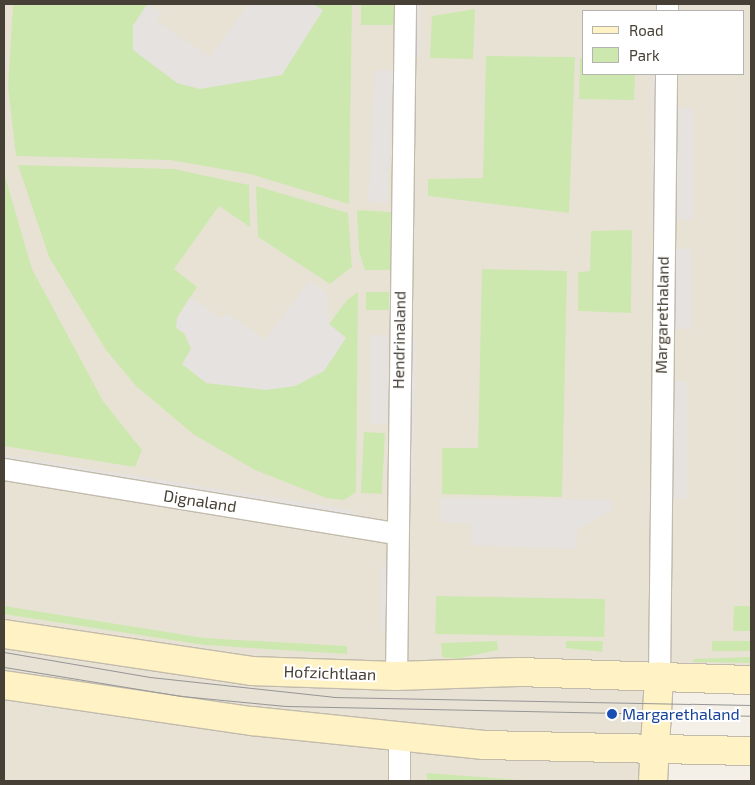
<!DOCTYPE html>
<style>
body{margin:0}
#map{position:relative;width:755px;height:785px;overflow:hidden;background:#f4f0e7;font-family:"Exo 2",sans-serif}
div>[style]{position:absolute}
.residential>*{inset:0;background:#e8e2d5}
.green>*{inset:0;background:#cde8af;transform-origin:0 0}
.parking>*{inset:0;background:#e5e2df;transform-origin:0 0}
.roads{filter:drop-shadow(1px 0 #c2bbac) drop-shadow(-1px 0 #c2bbac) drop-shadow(0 1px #c2bbac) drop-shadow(0 -1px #c2bbac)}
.street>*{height:21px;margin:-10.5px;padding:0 10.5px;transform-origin:10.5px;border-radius:10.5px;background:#fff}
.secondary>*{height:28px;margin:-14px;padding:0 14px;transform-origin:14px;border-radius:14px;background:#fff2c5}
.tram>*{height:1px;margin:-0.5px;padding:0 0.5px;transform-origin:0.5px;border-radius:0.5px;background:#969696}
.dots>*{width:14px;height:14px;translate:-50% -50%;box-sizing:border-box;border:2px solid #fff;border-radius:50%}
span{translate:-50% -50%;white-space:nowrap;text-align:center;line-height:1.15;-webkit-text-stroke:4px #fff;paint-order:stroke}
.street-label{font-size:16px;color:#474036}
.transit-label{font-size:16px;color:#164399}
.left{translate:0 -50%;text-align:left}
.frame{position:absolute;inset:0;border:5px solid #474036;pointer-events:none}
.legend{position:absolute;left:582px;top:10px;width:162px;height:65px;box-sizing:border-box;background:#fff;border:1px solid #b5b3af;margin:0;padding:6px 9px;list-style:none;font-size:15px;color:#474036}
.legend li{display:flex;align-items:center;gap:10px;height:25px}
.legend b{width:25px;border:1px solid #b5b3af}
</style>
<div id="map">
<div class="residential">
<i style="clip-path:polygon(evenodd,4px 4px,751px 4px,751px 675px,649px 677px,640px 781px,4px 781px,4px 4px,584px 11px,744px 11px,744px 74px,584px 74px,584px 11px)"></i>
</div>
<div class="green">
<i style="clip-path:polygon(13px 4px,147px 4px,133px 26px,177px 83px,323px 10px,312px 4px,352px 4px,349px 204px,250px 174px,170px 160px,16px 156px,8px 87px)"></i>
<i style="left:361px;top:4px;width:34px;height:21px"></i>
<i style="clip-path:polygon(475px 9px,473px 59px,430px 58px,432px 16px)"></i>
<i style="clip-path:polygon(486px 56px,575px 57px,569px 213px,428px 196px,428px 179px,483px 178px)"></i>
<i style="clip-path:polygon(580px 58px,584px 58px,584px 74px,635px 74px,634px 100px,579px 99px)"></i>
<i style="clip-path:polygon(18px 165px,174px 169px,249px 185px,250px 227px,219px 206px,174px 269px,197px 287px,177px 318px,191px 349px,346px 338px,329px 324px,347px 300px,358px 292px,356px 492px,344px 500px,326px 498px,255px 470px,193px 434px,136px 386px,106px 350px,49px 257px)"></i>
<i style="clip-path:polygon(4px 173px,32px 269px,103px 401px,142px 450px,135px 467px,4px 446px)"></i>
<i style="clip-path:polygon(256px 186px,348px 213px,352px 267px,330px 284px,258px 237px)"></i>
<i style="clip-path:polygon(357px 210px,391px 212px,390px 270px,365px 270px,359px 252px)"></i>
<i style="clip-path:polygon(632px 230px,631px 313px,578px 311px,578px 272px,590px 271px,591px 231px)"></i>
<i style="clip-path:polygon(482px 269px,567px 271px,562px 497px,442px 494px,442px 448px,478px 448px)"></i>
<i style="left:366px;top:292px;width:23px;height:18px"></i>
<i style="left:364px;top:432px;width:21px;height:61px;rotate:3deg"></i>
<i style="clip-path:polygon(751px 569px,751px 631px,733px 631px,734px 606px,750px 606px)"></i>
<i style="left:436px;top:596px;width:169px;height:38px;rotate:1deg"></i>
<i style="clip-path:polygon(4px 606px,204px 638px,347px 646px,347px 654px,204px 645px,4px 614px)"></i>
<i style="clip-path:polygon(497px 641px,498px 650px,456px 659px,442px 657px,441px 643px)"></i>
<i style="clip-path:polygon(566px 641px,603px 641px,602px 652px,566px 648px)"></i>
<i style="left:712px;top:641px;width:39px;height:10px"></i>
<i style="clip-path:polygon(751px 657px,751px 663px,693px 662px,693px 659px)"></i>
<i style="clip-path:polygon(427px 773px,534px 781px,427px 781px)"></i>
</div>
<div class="parking">
<i style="clip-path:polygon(148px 4px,162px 13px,156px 21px,210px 57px,249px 4px,312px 4px,323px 10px,282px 75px,200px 89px,177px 83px,133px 50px,133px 26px)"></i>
<i style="left:414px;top:4px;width:7px;height:51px"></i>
<i style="left:375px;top:70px;width:19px;height:132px;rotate:3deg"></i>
<i style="left:651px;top:74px;width:7px;height:152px"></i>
<i style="left:675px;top:108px;width:18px;height:112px"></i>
<i style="left:673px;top:249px;width:18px;height:80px"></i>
<i style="clip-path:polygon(310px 280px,327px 293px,329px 324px,346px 338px,324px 371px,295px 386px,266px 390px,206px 383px,182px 364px,191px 349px,187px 335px,176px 328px,177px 318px,190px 297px,222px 319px,227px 313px,265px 340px)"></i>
<i style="left:370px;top:335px;width:18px;height:89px"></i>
<i style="clip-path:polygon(410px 337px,416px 337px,413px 499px,406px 499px)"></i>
<i style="left:668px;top:381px;width:19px;height:118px"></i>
<i style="left:4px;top:455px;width:356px;height:6px;rotate:9deg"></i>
<i style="clip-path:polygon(441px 498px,612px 500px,611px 510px,577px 530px,576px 549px,471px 545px,471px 523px,441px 522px)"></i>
<i style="left:381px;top:566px;width:6px;height:65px"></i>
</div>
<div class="roads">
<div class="street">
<i style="left:667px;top:11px;width:7px;rotate:-90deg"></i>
<i style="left:4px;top:469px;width:397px;rotate:9.3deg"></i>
<i style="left:396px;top:676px;width:672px;rotate:-89.23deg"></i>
<i style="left:659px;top:676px;width:602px;rotate:-89.33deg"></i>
<i style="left:399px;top:781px;width:45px;rotate:-90deg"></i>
</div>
<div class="secondary">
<i style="left:4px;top:634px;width:250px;rotate:8.5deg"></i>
<i style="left:251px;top:671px;width:145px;rotate:2deg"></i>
<i style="left:396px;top:676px;width:123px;rotate:-1.9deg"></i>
<i style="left:519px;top:672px;width:232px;rotate:2deg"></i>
<i style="left:4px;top:685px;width:251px;rotate:8.3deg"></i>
<i style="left:252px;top:721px;width:233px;rotate:5.9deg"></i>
<i style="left:484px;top:745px;width:267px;rotate:1.3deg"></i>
<i style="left:653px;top:781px;width:105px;rotate:-86.7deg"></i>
</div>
</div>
<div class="tram">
<i style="left:4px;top:652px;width:148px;rotate:9.7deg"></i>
<i style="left:150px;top:677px;width:184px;rotate:6.2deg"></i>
<i style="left:333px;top:697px;width:418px;rotate:1.1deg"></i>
<i style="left:4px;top:667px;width:179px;rotate:9.3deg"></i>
<i style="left:181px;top:696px;width:105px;rotate:5.4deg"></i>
<i style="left:286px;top:706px;width:465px;rotate:1.2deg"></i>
</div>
<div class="dots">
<i style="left:612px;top:714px;background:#1a4fb4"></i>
</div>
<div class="street-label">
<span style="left:662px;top:315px;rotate:-89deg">Margarethaland</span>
<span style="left:399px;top:340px;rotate:-89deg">Hendrinaland</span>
<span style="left:200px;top:501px;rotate:9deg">Dignaland</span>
<span style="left:330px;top:673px;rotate:2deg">Hofzichtlaan</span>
</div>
<div class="transit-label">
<span class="left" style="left:622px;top:714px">Margarethaland</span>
</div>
<div class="frame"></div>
<ul class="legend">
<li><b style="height:6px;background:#fff2c5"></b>Road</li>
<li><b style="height:14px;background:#cde8af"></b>Park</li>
</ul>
</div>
